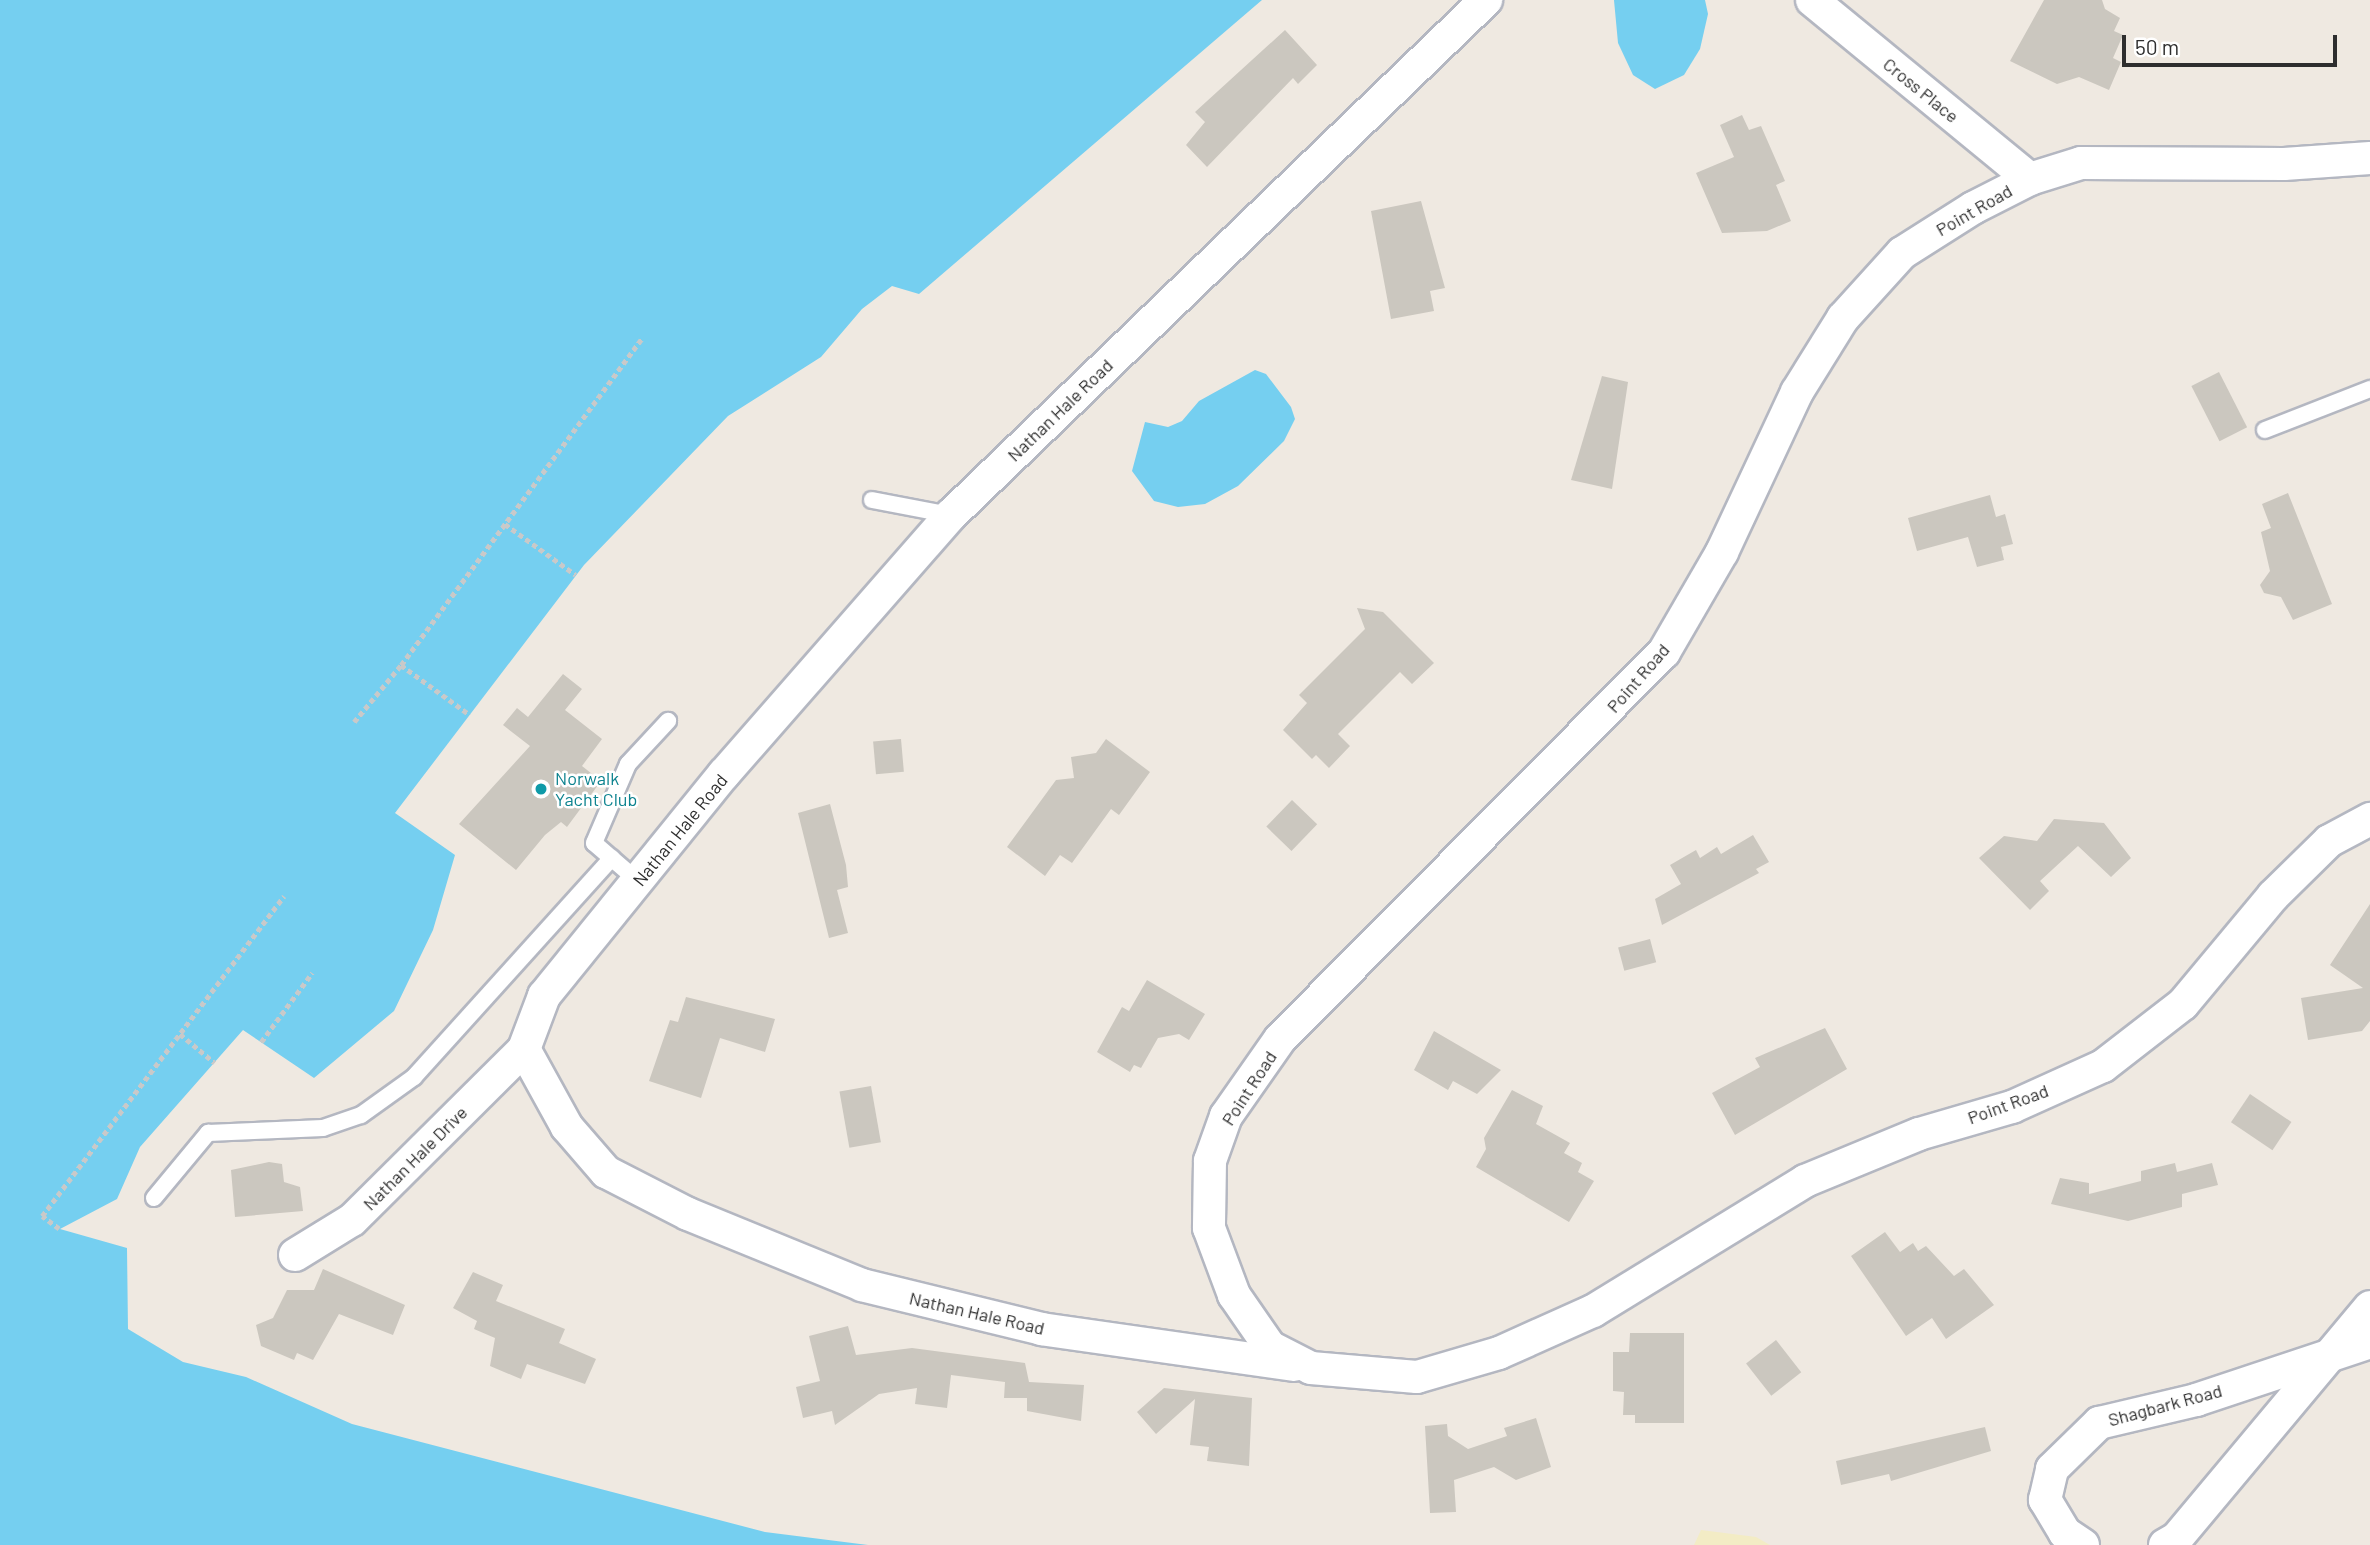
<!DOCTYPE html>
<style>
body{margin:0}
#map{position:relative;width:2370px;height:1545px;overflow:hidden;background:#efe9e1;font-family:Barlow,sans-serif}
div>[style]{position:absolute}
.sand>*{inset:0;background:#f3ecc5}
.water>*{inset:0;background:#75cff0}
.building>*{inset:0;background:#cbc7bf;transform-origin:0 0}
.path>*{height:4.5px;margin-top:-2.25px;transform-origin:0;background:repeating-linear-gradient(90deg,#c9c9c9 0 5px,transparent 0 8.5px)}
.roads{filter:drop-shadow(2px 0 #b4b7c1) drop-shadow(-2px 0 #b4b7c1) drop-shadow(0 2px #b4b7c1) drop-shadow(0 -2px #b4b7c1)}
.service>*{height:16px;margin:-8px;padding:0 8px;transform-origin:8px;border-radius:8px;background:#fff}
.minor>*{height:32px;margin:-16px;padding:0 16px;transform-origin:16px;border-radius:16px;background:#fff}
.dots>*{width:19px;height:19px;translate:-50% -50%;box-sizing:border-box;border:4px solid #fff;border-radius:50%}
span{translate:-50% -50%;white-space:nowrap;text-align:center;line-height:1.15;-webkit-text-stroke:5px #fff;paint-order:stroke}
.street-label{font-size:18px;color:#2e2e2e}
.culture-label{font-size:18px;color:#0d838f}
.left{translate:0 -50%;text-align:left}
.scale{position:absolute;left:2122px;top:35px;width:215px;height:32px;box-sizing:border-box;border:4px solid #2e2e2e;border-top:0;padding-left:9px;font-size:21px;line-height:24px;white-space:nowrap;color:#2e2e2e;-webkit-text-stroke:5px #fff;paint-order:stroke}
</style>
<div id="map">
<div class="sand">
<i style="clip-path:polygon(1701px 1530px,1756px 1537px,1770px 1545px,1694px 1545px)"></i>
</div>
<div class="water">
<i style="clip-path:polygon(0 0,1262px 0,919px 294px,892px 286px,862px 309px,821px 357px,728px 416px,584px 565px,395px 813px,455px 855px,433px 930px,394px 1011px,314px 1078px,243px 1030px,140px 1147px,117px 1199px,60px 1229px,127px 1248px,128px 1329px,183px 1362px,246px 1377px,352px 1424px,765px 1532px,868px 1545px,0 1545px)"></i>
<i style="clip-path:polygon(1614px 0,1705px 0,1708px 14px,1700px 49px,1684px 75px,1655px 89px,1633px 75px,1618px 43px)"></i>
<i style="clip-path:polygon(1255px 370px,1266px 374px,1291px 407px,1295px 419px,1284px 441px,1238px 486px,1205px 504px,1178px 507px,1154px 501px,1132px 471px,1145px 422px,1168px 427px,1182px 421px,1199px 401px)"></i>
</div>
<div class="building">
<i style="clip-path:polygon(2044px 0,2102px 0,2105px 9px,2120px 18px,2114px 31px,2123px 35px,2113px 58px,2121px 62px,2109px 90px,2079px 77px,2057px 84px,2010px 61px)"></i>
<i style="clip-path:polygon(1285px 30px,1317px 65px,1298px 84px,1293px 78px,1207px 167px,1186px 145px,1205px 122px,1195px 112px)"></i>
<i style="clip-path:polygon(1742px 115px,1749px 130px,1761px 126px,1785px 181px,1776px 185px,1791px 221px,1767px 231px,1722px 233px,1696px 173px,1734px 157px,1720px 125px)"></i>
<i style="clip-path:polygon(1421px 201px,1445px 288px,1430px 291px,1434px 311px,1391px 319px,1371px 211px)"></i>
<i style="left:2219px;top:372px;width:62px;height:31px;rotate:63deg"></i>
<i style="clip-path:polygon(1602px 376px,1628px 382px,1612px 489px,1571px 480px)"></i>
<i style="clip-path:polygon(2288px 493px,2332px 604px,2293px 620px,2281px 597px,2264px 593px,2260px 585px,2270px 571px,2261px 532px,2271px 528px,2262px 504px)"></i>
<i style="clip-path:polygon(1990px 495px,1996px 517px,2005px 514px,2013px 544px,2001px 547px,2004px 560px,1977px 567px,1968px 537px,1917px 551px,1908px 518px)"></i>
<i style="clip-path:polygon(1357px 608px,1383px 612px,1434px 663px,1412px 684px,1400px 672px,1338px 734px,1350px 746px,1329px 768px,1316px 755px,1312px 759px,1283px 730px,1307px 703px,1299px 695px,1365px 629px)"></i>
<i style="clip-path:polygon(563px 674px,582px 689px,565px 710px,602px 739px,582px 766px,601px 781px,567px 827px,561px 822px,545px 835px,516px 870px,459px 824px,530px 746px,503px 725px,517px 708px,528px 717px)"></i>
<i style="left:901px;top:739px;width:33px;height:28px;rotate:85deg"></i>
<i style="clip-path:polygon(1106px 739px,1150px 772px,1119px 815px,1111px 809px,1072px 863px,1060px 855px,1045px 876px,1007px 847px,1056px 780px,1074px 778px,1071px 757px,1096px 753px)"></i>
<i style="left:1292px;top:800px;width:35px;height:37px;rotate:44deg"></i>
<i style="clip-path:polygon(830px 804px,846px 865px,848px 887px,837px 890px,848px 933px,829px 938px,798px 813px)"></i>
<i style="clip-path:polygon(2054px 819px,2104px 823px,2131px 858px,2111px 877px,2078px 846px,2040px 881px,2049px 891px,2030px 910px,1979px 858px,2004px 836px,2037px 841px)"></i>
<i style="clip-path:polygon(1753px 835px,1769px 862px,1756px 869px,1759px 873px,1662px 925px,1655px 899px,1681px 884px,1670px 865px,1696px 850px,1700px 858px,1717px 847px,1721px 854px)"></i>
<i style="clip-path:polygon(2370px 904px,2370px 1021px,2362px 1031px,2308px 1040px,2301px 998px,2363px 988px,2330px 965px)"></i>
<i style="left:1650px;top:939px;width:24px;height:33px;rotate:75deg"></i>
<i style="clip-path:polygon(1147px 980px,1205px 1014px,1189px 1040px,1179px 1034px,1158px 1038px,1141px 1068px,1134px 1065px,1130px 1072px,1097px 1052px,1122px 1007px,1129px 1011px)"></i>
<i style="clip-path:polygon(686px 997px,775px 1019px,765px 1052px,720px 1038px,701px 1098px,649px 1081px,670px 1020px,678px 1022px)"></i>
<i style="clip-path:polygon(1825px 1028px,1847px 1069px,1735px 1135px,1712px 1093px,1760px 1067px,1755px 1058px)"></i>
<i style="clip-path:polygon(1434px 1031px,1501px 1070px,1477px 1094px,1453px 1081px,1448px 1090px,1414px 1070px)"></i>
<i style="left:871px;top:1086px;width:57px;height:32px;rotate:80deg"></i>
<i style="clip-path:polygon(1512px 1090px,1543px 1106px,1536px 1124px,1570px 1143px,1564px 1153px,1582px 1163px,1578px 1172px,1594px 1181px,1569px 1222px,1476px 1167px,1486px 1149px,1484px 1138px)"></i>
<i style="left:2250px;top:1094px;width:50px;height:34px;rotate:34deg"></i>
<i style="clip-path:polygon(269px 1162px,282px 1164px,284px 1182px,300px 1187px,303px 1211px,235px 1217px,231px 1170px)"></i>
<i style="clip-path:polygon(2175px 1163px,2177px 1172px,2212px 1163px,2218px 1185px,2182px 1194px,2182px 1207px,2128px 1221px,2051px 1204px,2060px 1178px,2089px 1183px,2089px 1194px,2141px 1181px,2141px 1171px)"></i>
<i style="clip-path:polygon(1885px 1232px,1900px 1252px,1913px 1243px,1918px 1251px,1926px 1246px,1954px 1276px,1964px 1269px,1994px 1305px,1946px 1339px,1932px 1318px,1906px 1336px,1851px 1256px)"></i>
<i style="clip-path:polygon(323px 1269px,405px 1305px,393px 1335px,339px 1314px,313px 1360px,297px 1353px,294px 1360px,261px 1346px,256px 1325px,273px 1318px,287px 1290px,314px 1290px)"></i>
<i style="clip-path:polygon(473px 1272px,503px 1285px,496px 1301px,565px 1329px,559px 1343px,596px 1359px,585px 1384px,527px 1364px,521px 1379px,490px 1366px,495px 1338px,474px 1329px,477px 1321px,453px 1308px)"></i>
<i style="clip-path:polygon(848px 1326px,856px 1355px,912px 1348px,1025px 1363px,1029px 1382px,1084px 1385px,1081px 1421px,1027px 1411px,1027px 1398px,1004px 1398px,1005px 1382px,951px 1375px,947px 1408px,915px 1404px,917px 1388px,879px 1394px,835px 1425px,832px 1411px,803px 1418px,796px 1387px,820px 1381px,809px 1336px)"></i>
<i style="clip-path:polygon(1630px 1333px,1684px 1333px,1684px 1423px,1635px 1423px,1635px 1415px,1623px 1415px,1624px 1392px,1613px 1391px,1613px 1352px,1629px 1352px)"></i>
<i style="left:1776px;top:1340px;width:41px;height:38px;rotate:52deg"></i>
<i style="clip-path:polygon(1164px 1388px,1252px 1398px,1249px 1466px,1207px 1461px,1209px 1447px,1190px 1445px,1195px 1399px,1156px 1434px,1137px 1412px)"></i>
<i style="clip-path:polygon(1536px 1418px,1551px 1467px,1516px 1480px,1494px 1467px,1454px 1480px,1456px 1512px,1430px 1513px,1425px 1426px,1447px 1424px,1448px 1436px,1468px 1449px,1507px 1436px,1504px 1428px)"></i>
<i style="clip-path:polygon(1985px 1427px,1991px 1451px,1891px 1481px,1889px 1474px,1841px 1485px,1836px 1461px)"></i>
</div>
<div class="path">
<i style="left:505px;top:524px;width:87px;rotate:35.7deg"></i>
<i style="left:401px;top:665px;width:405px;rotate:-53.6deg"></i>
<i style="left:354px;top:722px;width:74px;rotate:-50.5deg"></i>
<i style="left:401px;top:665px;width:85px;rotate:35.9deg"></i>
<i style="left:180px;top:1034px;width:45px;rotate:39.6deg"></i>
<i style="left:261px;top:1042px;width:86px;rotate:-53.5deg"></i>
<i style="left:59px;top:1229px;width:21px;rotate:-143deg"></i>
<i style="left:42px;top:1216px;width:401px;rotate:-52.9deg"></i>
</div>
<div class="roads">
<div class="service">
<i style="left:2265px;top:430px;width:113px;rotate:-21.3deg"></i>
<i style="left:872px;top:500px;width:80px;rotate:10.8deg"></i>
<i style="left:638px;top:881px;width:58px;rotate:-139.2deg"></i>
<i style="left:594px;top:843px;width:86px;rotate:-66.7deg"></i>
<i style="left:628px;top:764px;width:59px;rotate:-47.1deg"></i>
<i style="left:154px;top:1198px;width:85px;rotate:-50.3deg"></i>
<i style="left:208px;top:1133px;width:115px;rotate:-2.5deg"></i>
<i style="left:323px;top:1128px;width:40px;rotate:-18.9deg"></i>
<i style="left:361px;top:1115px;width:65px;rotate:-35.6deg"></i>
<i style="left:414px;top:1077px;width:295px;rotate:-47.9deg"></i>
</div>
<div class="minor">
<i style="left:1812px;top:0;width:282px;rotate:39.4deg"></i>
<i style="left:2370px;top:158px;width:86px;rotate:176deg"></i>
<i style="left:2284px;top:164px;width:203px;rotate:-179.7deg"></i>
<i style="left:2081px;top:163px;width:53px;rotate:162.6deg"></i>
<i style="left:2030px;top:179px;width:64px;rotate:153deg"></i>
<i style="left:1973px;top:208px;width:84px;rotate:147.6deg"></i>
<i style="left:1902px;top:253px;width:88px;rotate:132.2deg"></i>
<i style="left:1843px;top:318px;width:87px;rotate:121.9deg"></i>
<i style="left:1797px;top:392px;width:177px;rotate:115.1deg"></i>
<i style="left:1722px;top:552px;width:116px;rotate:120.1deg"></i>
<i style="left:1664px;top:652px;width:545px;rotate:134.78deg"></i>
<i style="left:1280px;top:1039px;width:94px;rotate:125deg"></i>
<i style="left:1226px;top:1116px;width:48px;rotate:109.6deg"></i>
<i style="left:1210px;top:1161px;width:67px;rotate:90.9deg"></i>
<i style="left:1209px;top:1228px;width:72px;rotate:69.5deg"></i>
<i style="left:1234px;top:1295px;width:63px;rotate:55.3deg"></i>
<i style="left:1270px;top:1347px;width:46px;rotate:27.1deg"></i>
<i style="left:1311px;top:1368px;width:106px;rotate:4.9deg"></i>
<i style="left:1417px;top:1377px;width:85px;rotate:-16.3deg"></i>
<i style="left:1499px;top:1353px;width:103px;rotate:-24.1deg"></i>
<i style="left:1593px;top:1311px;width:249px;rotate:-31.5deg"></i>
<i style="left:1805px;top:1181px;width:123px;rotate:-22.4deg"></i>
<i style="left:1919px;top:1134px;width:97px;rotate:-16.2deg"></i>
<i style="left:2012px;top:1107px;width:100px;rotate:-24.3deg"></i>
<i style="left:2103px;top:1066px;width:101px;rotate:-37.8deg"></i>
<i style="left:2183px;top:1004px;width:141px;rotate:-50.2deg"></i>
<i style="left:2273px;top:896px;width:78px;rotate:-44.5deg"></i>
<i style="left:2329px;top:841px;width:47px;rotate:-28.2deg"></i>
<i style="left:295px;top:1255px;width:67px;rotate:-31.6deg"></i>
<i style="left:352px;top:1220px;width:243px;rotate:-44.8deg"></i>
<i style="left:1294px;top:1365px;width:255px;rotate:-171.9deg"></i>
<i style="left:1042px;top:1329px;width:185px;rotate:-166.3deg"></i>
<i style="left:862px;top:1285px;width:188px;rotate:-157.8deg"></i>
<i style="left:688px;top:1214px;width:92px;rotate:-152.9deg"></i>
<i style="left:606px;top:1172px;width:60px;rotate:-130.9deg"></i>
<i style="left:567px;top:1127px;width:89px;rotate:-118.9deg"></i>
<i style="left:524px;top:1049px;width:57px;rotate:-69.3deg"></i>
<i style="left:544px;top:996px;width:286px;rotate:-51deg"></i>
<i style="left:724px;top:774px;width:344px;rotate:-48.8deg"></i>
<i style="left:951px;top:515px;width:743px;rotate:-43.91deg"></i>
<i style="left:2083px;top:1545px;width:22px;rotate:-146deg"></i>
<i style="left:2065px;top:1533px;width:39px;rotate:-121deg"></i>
<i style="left:2045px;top:1500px;width:32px;rotate:-77deg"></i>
<i style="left:2052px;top:1469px;width:66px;rotate:-44.4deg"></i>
<i style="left:2099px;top:1423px;width:100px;rotate:-13.3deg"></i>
<i style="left:2196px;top:1400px;width:183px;rotate:-18.4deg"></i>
<i style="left:2165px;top:1545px;width:14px;rotate:-30deg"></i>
<i style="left:2177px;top:1538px;width:301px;rotate:-50.1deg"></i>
</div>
</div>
<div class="dots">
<i style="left:541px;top:789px;background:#0f9aa8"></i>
</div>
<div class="street-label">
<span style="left:1921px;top:90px;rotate:39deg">Cross Place</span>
<span style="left:1974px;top:210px;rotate:-30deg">Point Road</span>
<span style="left:1060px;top:410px;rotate:-44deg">Nathan Hale Road</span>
<span style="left:1638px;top:678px;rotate:-49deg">Point Road</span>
<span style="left:680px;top:830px;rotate:-51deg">Nathan Hale Road</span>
<span style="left:1249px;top:1088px;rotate:-57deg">Point Road</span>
<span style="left:2008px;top:1104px;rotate:-20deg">Point Road</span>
<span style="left:415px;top:1158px;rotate:-45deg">Nathan Hale Drive</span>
<span style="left:977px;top:1313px;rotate:13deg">Nathan Hale Road</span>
<span style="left:2165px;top:1405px;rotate:-15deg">Shagbark Road</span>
</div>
<div class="culture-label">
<span class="left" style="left:555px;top:789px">Norwalk<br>Yacht Club</span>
</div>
<div class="scale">50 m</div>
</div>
